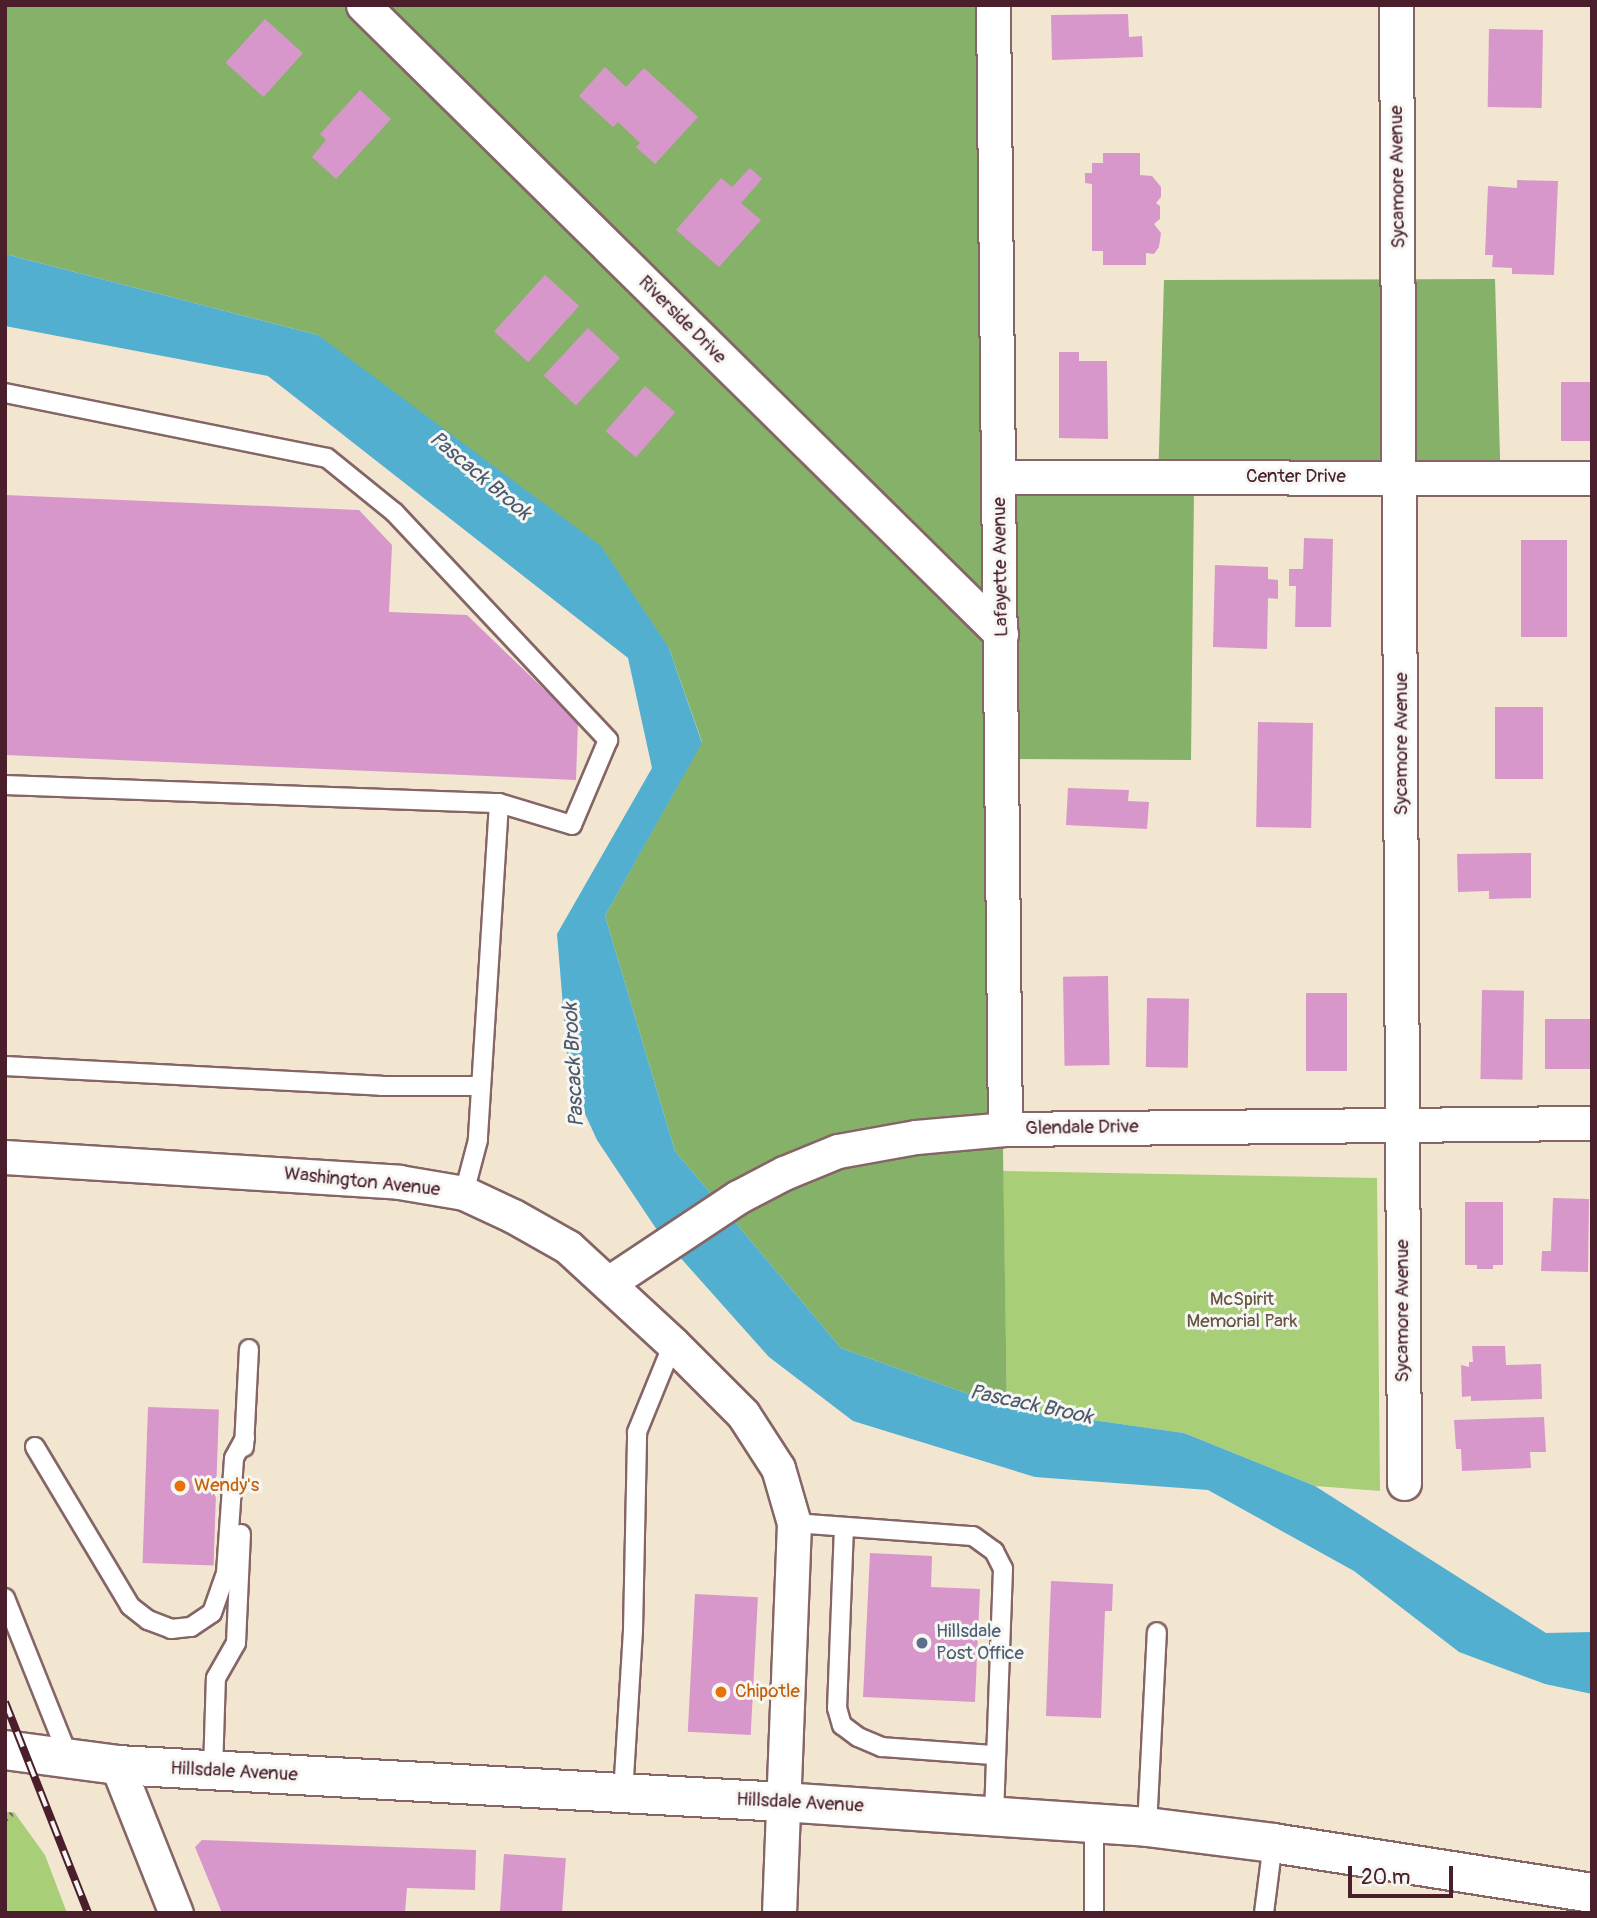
<!DOCTYPE html>
<style>
body{margin:0}
#map{position:relative;width:1597px;height:1918px;overflow:hidden;background:#f3e6d1;font-family:Pangolin,sans-serif}
div>[style]{position:absolute}
.green>*{inset:0;background:#a9ce78}
.forest>*{inset:0;background:#86b168}
.water>*{inset:0;background:#52afd0}
.building>*{inset:0;background:#d797ca;transform-origin:0 0}
.path>*{height:4.5px;margin-top:-2.25px;transform-origin:0;background:repeating-linear-gradient(90deg,#856565 0 2px,transparent 0 7px)}
.roads{filter:drop-shadow(2px 0 #856565) drop-shadow(-2px 0 #856565) drop-shadow(0 2px #856565) drop-shadow(0 -2px #856565)}
.service>*{height:18px;margin:-9px;padding:0 9px;transform-origin:9px;border-radius:9px;background:#fff}
.minor>*{height:33px;margin:-16.5px;padding:0 16.5px;transform-origin:16.5px;border-radius:16.5px;background:#fff}
.tertiary>*{height:38px;margin:-19px;padding:0 19px;transform-origin:19px;border-radius:19px;background:#fff}
.rail>*{height:8px;margin-top:-4px;transform-origin:0;background:repeating-linear-gradient(90deg,#f6f6f2 0 16px,#4a1f2b 0 32px);box-sizing:border-box;border-block:2px solid #4a1f2b}
.dots>*{width:19px;height:19px;translate:-50% -50%;box-sizing:border-box;border:4px solid #f6f6f2;border-radius:50%}
span{translate:-50% -50%;white-space:nowrap;text-align:center;line-height:1.15;-webkit-text-stroke:6px #f6f6f2;paint-order:stroke}
.street-label{font-size:19px;color:#4a1f2b}
.park-label{font-size:19px;color:#665442}
.food-label{font-size:19px;color:#c56008}
.left{translate:0 -50%;text-align:left}
.service-label{font-size:19px;color:#4e5e75}
.water-label{font-size:21px;color:#4d596d;font-style:italic}
.frame{position:absolute;inset:0;border:7px solid #4a1f2b;pointer-events:none}
.scale{position:absolute;left:1348px;top:1866px;width:105px;height:32px;box-sizing:border-box;border:4px solid #4a1f2b;border-top:0;padding-left:9px;font-size:21px;line-height:24px;white-space:nowrap;color:#4a1f2b;-webkit-text-stroke:5px #f6f6f2;paint-order:stroke}
</style>
<div id="map">
<div class="green">
<i style="clip-path:polygon(1003px 1171px,1377px 1178px,1380px 1491px,1315px 1486px,1184px 1433px,1007px 1408px)"></i>
<i style="clip-path:polygon(5px 1812px,14px 1812px,45px 1855px,67px 1913px,5px 1913px)"></i>
</div>
<div class="forest">
<i style="clip-path:polygon(5px 5px,991px 5px,993px 484px,1158px 484px,1164px 280px,1495px 279px,1501px 492px,1194px 491px,1191px 760px,997px 759px,1007px 1408px,841px 1348px,675px 1151px,605px 916px,702px 742px,669px 648px,318px 335px,5px 254px)"></i>
</div>
<div class="water">
<i style="clip-path:polygon(5px 254px,318px 335px,601px 546px,669px 648px,702px 743px,605px 916px,675px 1151px,841px 1348px,1007px 1408px,1184px 1433px,1315px 1486px,1546px 1633px,1592px 1632px,1592px 1694px,1545px 1684px,1459px 1652px,1354px 1571px,1208px 1490px,1035px 1477px,853px 1421px,769px 1357px,661px 1236px,597px 1140px,569px 1079px,557px 934px,652px 768px,628px 658px,268px 376px,5px 326px)"></i>
</div>
<div class="building">
<i style="clip-path:polygon(1128px 14px,1129px 37px,1142px 36px,1143px 57px,1052px 60px,1051px 15px)"></i>
<i style="left:265px;top:19px;width:51px;height:59px;rotate:42deg"></i>
<i style="left:1489px;top:29px;width:54px;height:78px;rotate:1deg"></i>
<i style="clip-path:polygon(605px 67px,626px 87px,644px 68px,698px 117px,655px 164px,636px 147px,640px 143px,618px 122px,613px 127px,579px 96px)"></i>
<i style="clip-path:polygon(360px 90px,391px 119px,336px 179px,312px 157px,326px 140px,320px 134px)"></i>
<i style="clip-path:polygon(1103px 153px,1140px 153px,1140px 175px,1152px 176px,1161px 187px,1161px 197px,1156px 203px,1160px 206px,1160px 219px,1154px 224px,1161px 233px,1159px 247px,1154px 254px,1146px 253px,1146px 265px,1103px 265px,1103px 251px,1092px 251px,1092px 184px,1085px 183px,1085px 173px,1092px 173px,1092px 163px,1103px 163px)"></i>
<i style="clip-path:polygon(750px 168px,762px 179px,741px 203px,761px 220px,719px 267px,676px 230px,721px 178px,732px 187px)"></i>
<i style="clip-path:polygon(1517px 180px,1558px 181px,1554px 275px,1512px 274px,1512px 268px,1492px 267px,1493px 255px,1485px 255px,1488px 186px,1517px 188px)"></i>
<i style="left:545px;top:275px;width:46px;height:76px;rotate:42deg"></i>
<i style="left:588px;top:328px;width:44px;height:65px;rotate:43deg"></i>
<i style="clip-path:polygon(1059px 352px,1079px 352px,1079px 361px,1107px 361px,1108px 439px,1059px 438px)"></i>
<i style="left:1561px;top:382px;width:31px;height:59px"></i>
<i style="left:645px;top:386px;width:40px;height:60px;rotate:41deg"></i>
<i style="clip-path:polygon(5px 495px,359px 510px,392px 545px,389px 612px,467px 615px,578px 722px,576px 780px,5px 755px)"></i>
<i style="clip-path:polygon(1304px 538px,1333px 539px,1331px 627px,1295px 627px,1296px 586px,1289px 586px,1289px 569px,1303px 569px)"></i>
<i style="left:1521px;top:540px;width:46px;height:97px"></i>
<i style="clip-path:polygon(1215px 565px,1268px 567px,1268px 579px,1278px 580px,1278px 599px,1268px 598px,1267px 649px,1213px 647px)"></i>
<i style="left:1495px;top:707px;width:48px;height:72px"></i>
<i style="left:1258px;top:722px;width:55px;height:105px;rotate:1deg"></i>
<i style="clip-path:polygon(1068px 788px,1129px 790px,1128px 801px,1149px 802px,1147px 829px,1066px 825px)"></i>
<i style="clip-path:polygon(1531px 853px,1531px 898px,1489px 899px,1489px 891px,1458px 892px,1457px 854px)"></i>
<i style="left:1108px;top:976px;width:89px;height:45px;rotate:89deg"></i>
<i style="left:1482px;top:990px;width:42px;height:89px;rotate:1deg"></i>
<i style="left:1347px;top:993px;width:78px;height:41px;rotate:90deg"></i>
<i style="left:1147px;top:998px;width:42px;height:69px;rotate:1deg"></i>
<i style="left:1545px;top:1019px;width:47px;height:50px"></i>
<i style="clip-path:polygon(1553px 1198px,1589px 1199px,1588px 1272px,1541px 1271px,1542px 1251px,1551px 1251px)"></i>
<i style="clip-path:polygon(1465px 1202px,1503px 1202px,1503px 1265px,1493px 1265px,1493px 1269px,1477px 1269px,1477px 1265px,1465px 1265px)"></i>
<i style="clip-path:polygon(1472px 1346px,1505px 1346px,1506px 1365px,1541px 1364px,1542px 1399px,1471px 1401px,1471px 1396px,1462px 1397px,1461px 1365px,1469px 1367px,1469px 1362px,1473px 1362px)"></i>
<i style="left:148px;top:1407px;width:71px;height:156px;rotate:2deg"></i>
<i style="clip-path:polygon(1544px 1417px,1546px 1452px,1530px 1452px,1531px 1468px,1462px 1471px,1461px 1449px,1456px 1449px,1454px 1420px)"></i>
<i style="clip-path:polygon(870px 1553px,932px 1556px,931px 1587px,980px 1589px,975px 1702px,863px 1697px)"></i>
<i style="clip-path:polygon(1051px 1581px,1113px 1584px,1112px 1611px,1105px 1611px,1101px 1718px,1046px 1716px)"></i>
<i style="left:695px;top:1594px;width:63px;height:138px;rotate:3deg"></i>
<i style="clip-path:polygon(202px 1840px,476px 1850px,475px 1890px,407px 1888px,405px 1913px,222px 1913px,195px 1847px)"></i>
<i style="left:504px;top:1854px;width:62px;height:59px;rotate:4deg"></i>
</div>
<div class="path">
<i style="left:5px;top:1819px;width:11px;rotate:-38deg"></i>
</div>
<div class="roads">
<div class="service">
<i style="left:5px;top:393px;width:328px;rotate:11.4deg"></i>
<i style="left:327px;top:458px;width:86px;rotate:38.9deg"></i>
<i style="left:394px;top:512px;width:313px;rotate:46.8deg"></i>
<i style="left:608px;top:740px;width:92px;rotate:113deg"></i>
<i style="left:572px;top:825px;width:76px;rotate:-163.2deg"></i>
<i style="left:5px;top:785px;width:494px;rotate:2.1deg"></i>
<i style="left:499px;top:803px;width:338px;rotate:93.6deg"></i>
<i style="left:478px;top:1140px;width:55px;rotate:104.8deg"></i>
<i style="left:5px;top:1066px;width:377px;rotate:3deg"></i>
<i style="left:381px;top:1086px;width:100px"></i>
<i style="left:35px;top:1447px;width:185px;rotate:59.1deg"></i>
<i style="left:130px;top:1606px;width:23px;rotate:38deg"></i>
<i style="left:148px;top:1620px;width:25px;rotate:21deg"></i>
<i style="left:171px;top:1629px;width:20px;rotate:-6deg"></i>
<i style="left:191px;top:1627px;width:25px;rotate:-34deg"></i>
<i style="left:212px;top:1613px;width:42px;rotate:-70.7deg"></i>
<i style="left:226px;top:1573px;width:115px;rotate:-86deg"></i>
<i style="left:234px;top:1458px;width:23px;rotate:-61deg"></i>
<i style="left:244px;top:1447px;width:98px;rotate:-87.1deg"></i>
<i style="left:794px;top:1523px;width:179px;rotate:4.2deg"></i>
<i style="left:973px;top:1536px;width:26px;rotate:36deg"></i>
<i style="left:994px;top:1551px;width:20px;rotate:63deg"></i>
<i style="left:1003px;top:1569px;width:246px;rotate:92.1deg"></i>
<i style="left:844px;top:1527px;width:181px;rotate:92.2deg"></i>
<i style="left:837px;top:1708px;width:18px;rotate:74deg"></i>
<i style="left:842px;top:1725px;width:20px;rotate:37deg"></i>
<i style="left:858px;top:1737px;width:26px;rotate:23deg"></i>
<i style="left:882px;top:1747px;width:112px;rotate:4.1deg"></i>
<i style="left:5px;top:1598px;width:172px;rotate:68.2deg"></i>
<i style="left:213px;top:1771px;width:93px;rotate:-88.2deg"></i>
<i style="left:216px;top:1678px;width:40px;rotate:-60.3deg"></i>
<i style="left:236px;top:1643px;width:109px;rotate:-87.4deg"></i>
<i style="left:623px;top:1794px;width:164px;rotate:-86.5deg"></i>
<i style="left:633px;top:1630px;width:198px;rotate:-88.8deg"></i>
<i style="left:637px;top:1432px;width:95px;rotate:-67.8deg"></i>
<i style="left:1147px;top:1827px;width:195px;rotate:-87.1deg"></i>
<i style="left:1094px;top:1913px;width:90px;rotate:-90deg"></i>
<i style="left:1264px;top:1913px;width:71px;rotate:-82.7deg"></i>
</div>
<div class="minor">
<i style="left:363px;top:5px;width:896px;rotate:44.59deg"></i>
<i style="left:993px;top:5px;width:1124px;rotate:89.39deg"></i>
<i style="left:1396px;top:5px;width:1478px;rotate:89.69deg"></i>
<i style="left:1000px;top:477px;width:592px;rotate:0.1deg"></i>
<i style="left:5px;top:1157px;width:395px;rotate:3.6deg"></i>
<i style="left:399px;top:1182px;width:66px;rotate:9.6deg"></i>
<i style="left:464px;top:1193px;width:54px;rotate:25.1deg"></i>
<i style="left:513px;top:1216px;width:63px;rotate:29.4deg"></i>
<i style="left:568px;top:1247px;width:143px;rotate:42.7deg"></i>
<i style="left:673px;top:1344px;width:99px;rotate:45deg"></i>
<i style="left:743px;top:1414px;width:64px;rotate:57.1deg"></i>
<i style="left:778px;top:1468px;width:57px;rotate:73.8deg"></i>
<i style="left:794px;top:1523px;width:390px;rotate:92.2deg"></i>
<i style="left:610px;top:1282px;width:154px;rotate:-33.6deg"></i>
<i style="left:738px;top:1197px;width:52px;rotate:-27.6deg"></i>
<i style="left:784px;top:1173px;width:58px;rotate:-22.2deg"></i>
<i style="left:838px;top:1151px;width:79px;rotate:-10.2deg"></i>
<i style="left:916px;top:1137px;width:89px;rotate:-5.1deg"></i>
<i style="left:1005px;top:1129px;width:587px;rotate:-0.59deg"></i>
<i style="left:117px;top:1765px;width:159px;rotate:68.3deg"></i>
</div>
<div class="tertiary">
<i style="left:5px;top:1750px;width:113px;rotate:7.6deg"></i>
<i style="left:117px;top:1765px;width:666px;rotate:3.18deg"></i>
<i style="left:782px;top:1802px;width:366px;rotate:3.9deg"></i>
<i style="left:1147px;top:1827px;width:127px;rotate:7.2deg"></i>
<i style="left:1273px;top:1843px;width:323px;rotate:8.9deg"></i>
</div>
</div>
<div class="rail">
<i style="left:5px;top:1702px;width:227px;rotate:68.5deg"></i>
</div>
<div class="dots">
<i style="left:180px;top:1486px;background:#e8710a"></i>
<i style="left:922px;top:1643px;background:#5c6f8a"></i>
<i style="left:721px;top:1692px;background:#e8710a"></i>
</div>
<div class="street-label">
<span style="left:1398px;top:177px;rotate:-91deg">Sycamore Avenue</span>
<span style="left:682px;top:320px;rotate:45deg">Riverside Drive</span>
<span style="left:1296px;top:477px">Center Drive</span>
<span style="left:1001px;top:567px;rotate:-91deg">Lafayette Avenue</span>
<span style="left:1402px;top:744px;rotate:-90deg">Sycamore Avenue</span>
<span style="left:1082px;top:1128px;rotate:-1deg">Glendale Drive</span>
<span style="left:362px;top:1182px;rotate:6deg">Washington Avenue</span>
<span style="left:1403px;top:1311px;rotate:-90deg">Sycamore Avenue</span>
<span style="left:234px;top:1772px;rotate:3deg">Hillsdale Avenue</span>
<span style="left:800px;top:1803px;rotate:3deg">Hillsdale Avenue</span>
</div>
<div class="park-label">
<span style="left:1242px;top:1311px">McSpirit<br>Memorial Park</span>
</div>
<div class="food-label">
<span class="left" style="left:194px;top:1486px">Wendy's</span>
<span class="left" style="left:735px;top:1692px">Chipotle</span>
</div>
<div class="service-label">
<span class="left" style="left:936px;top:1643px">Hillsdale<br>Post Office</span>
</div>
<div class="water-label">
<span style="left:480px;top:476px;rotate:40deg">Pascack Brook</span>
<span style="left:574px;top:1065px;rotate:-93deg">Pascack Brook</span>
<span style="left:1031px;top:1405px;rotate:12deg">Pascack Brook</span>
</div>
<div class="frame"></div>
<div class="scale">20 m</div>
</div>
